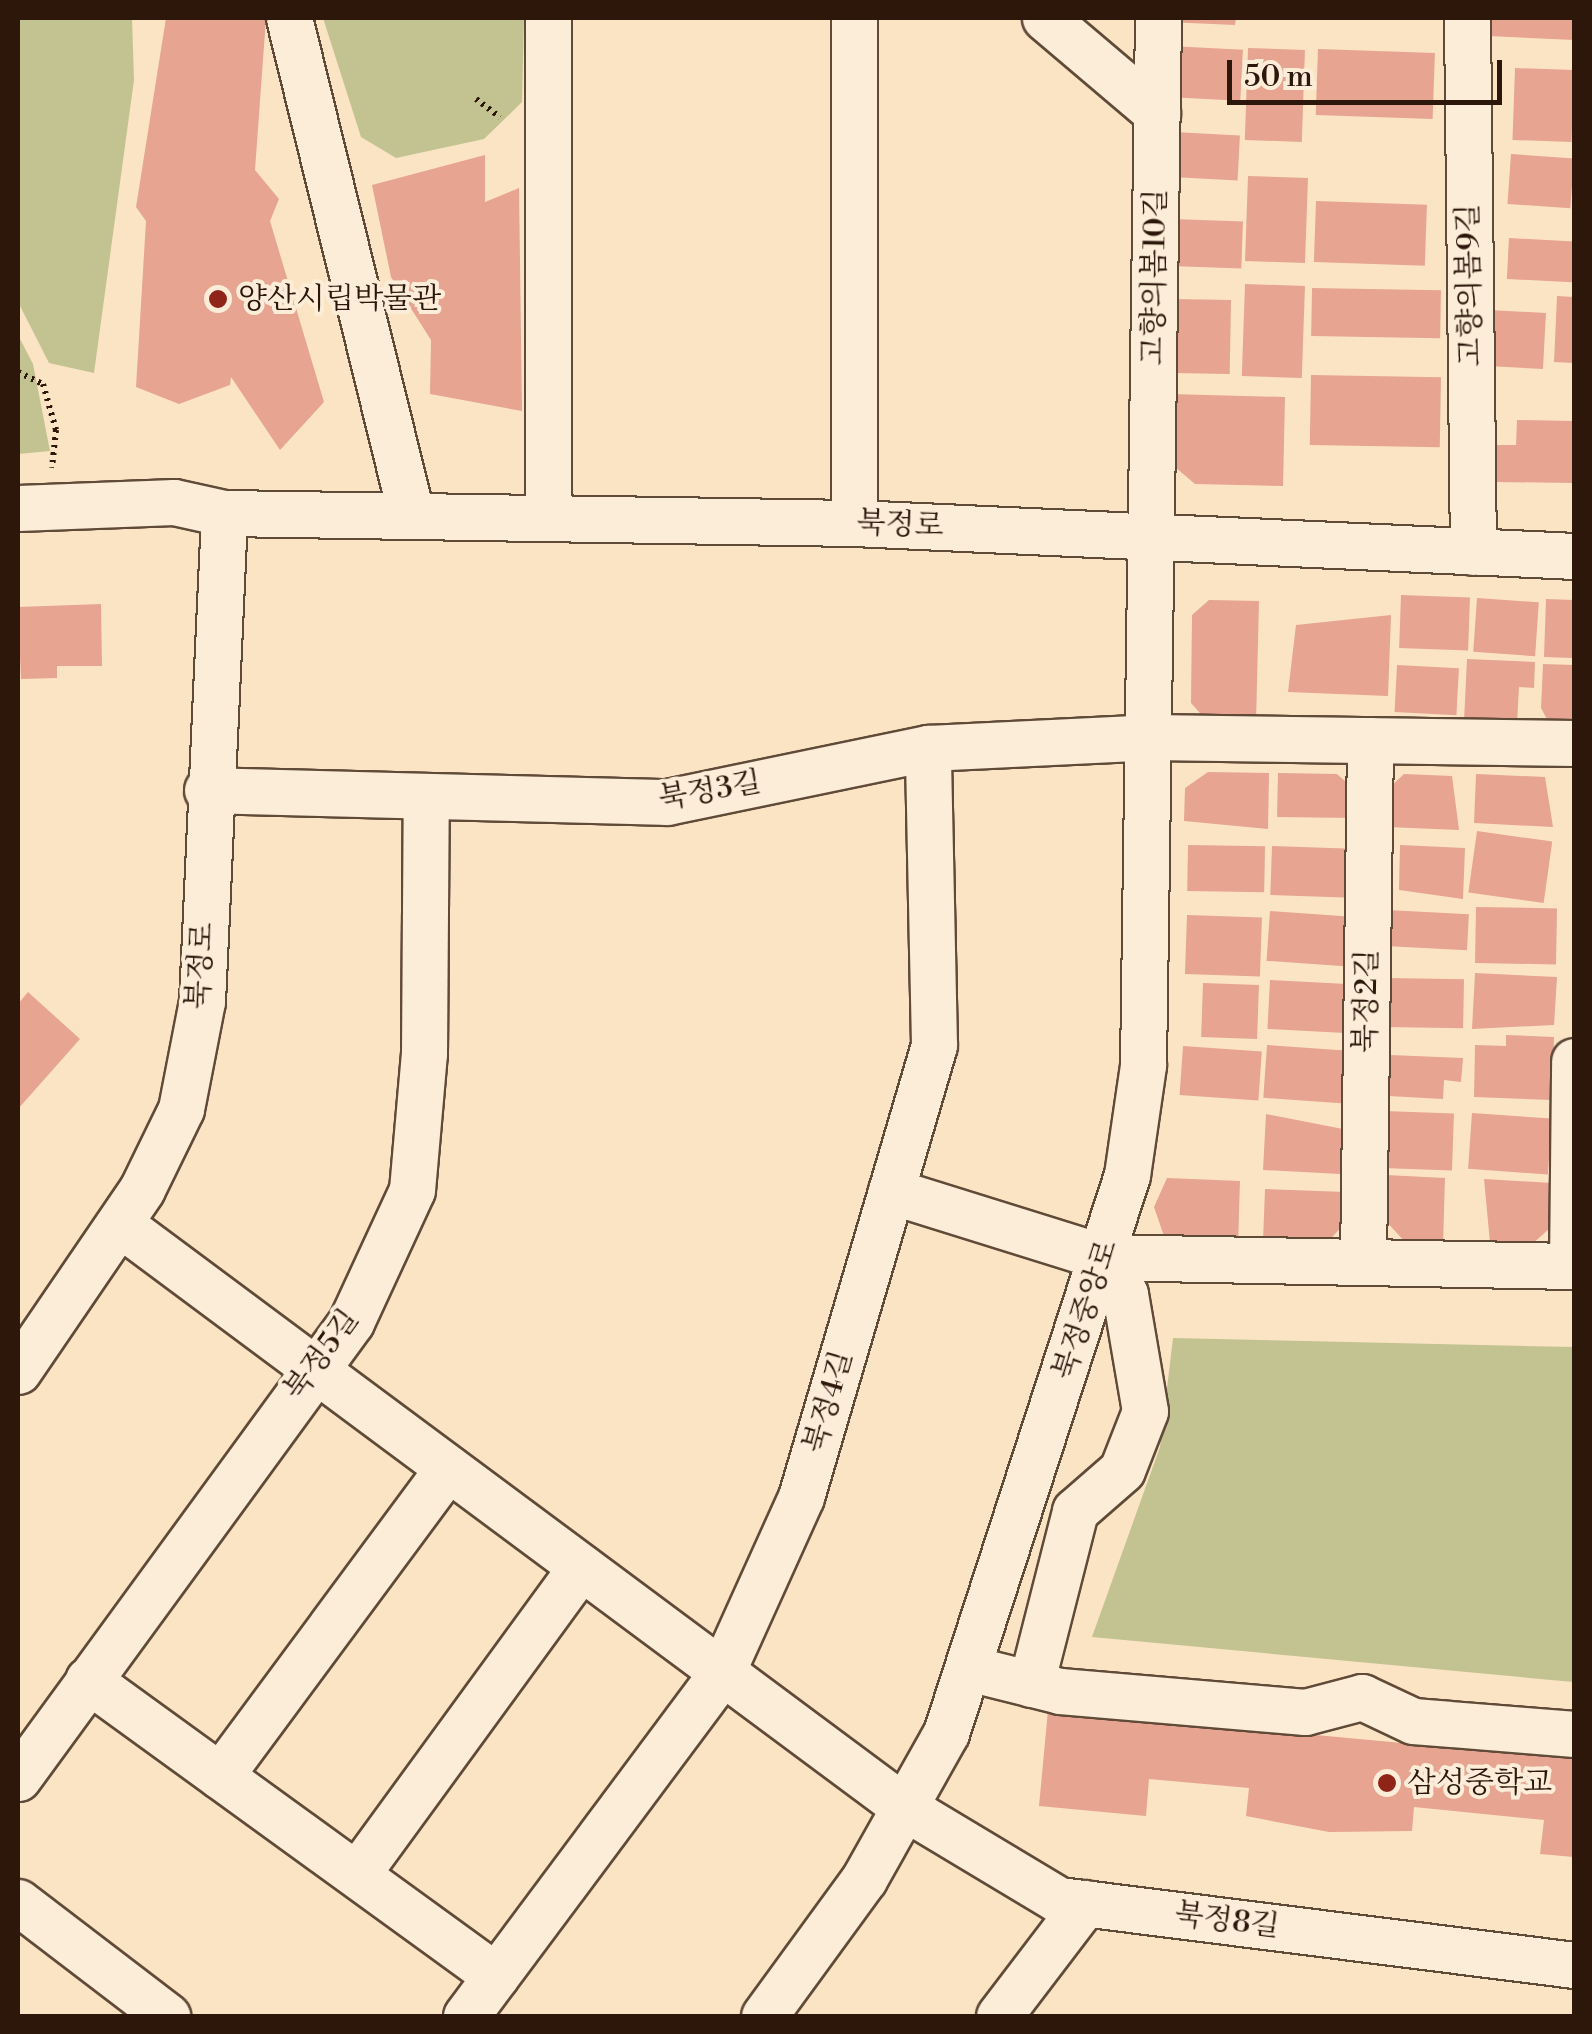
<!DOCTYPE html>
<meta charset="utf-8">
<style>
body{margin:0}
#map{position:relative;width:1592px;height:2034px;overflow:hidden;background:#fbe4c4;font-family:"Libre Bodoni","Noto Serif KR",serif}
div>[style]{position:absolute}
.green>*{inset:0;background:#c3c291}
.building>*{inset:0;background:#e6a491;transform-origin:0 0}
.path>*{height:6px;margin-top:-3px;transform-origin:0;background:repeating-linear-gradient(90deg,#2c170a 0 2.5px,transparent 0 7.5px)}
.roads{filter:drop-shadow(2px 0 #604a38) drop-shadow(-2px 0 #604a38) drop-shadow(0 2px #604a38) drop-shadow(0 -2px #604a38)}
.minor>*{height:45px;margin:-22.5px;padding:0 22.5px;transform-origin:22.5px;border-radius:22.5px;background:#fcedd9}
.dots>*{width:28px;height:28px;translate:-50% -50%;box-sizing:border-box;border:5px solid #fcedd9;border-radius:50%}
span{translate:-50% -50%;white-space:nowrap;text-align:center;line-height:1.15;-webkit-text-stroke:8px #fcedd9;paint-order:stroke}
.street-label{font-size:30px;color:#2c170a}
.poi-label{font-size:30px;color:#2c170a}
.left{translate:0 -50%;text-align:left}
.frame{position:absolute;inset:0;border:20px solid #2c170a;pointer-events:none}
.scale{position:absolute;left:1227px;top:60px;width:275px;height:45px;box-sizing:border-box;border:5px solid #2c170a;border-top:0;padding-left:12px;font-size:30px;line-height:35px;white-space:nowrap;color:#2c170a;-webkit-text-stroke:8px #fcedd9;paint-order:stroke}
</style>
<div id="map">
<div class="green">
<i style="clip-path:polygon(18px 18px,132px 18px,134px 80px,94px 373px,49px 363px,18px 302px)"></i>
<i style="clip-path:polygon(323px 18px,524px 18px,522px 102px,484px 139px,396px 158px,361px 137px)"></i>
<i style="clip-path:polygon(18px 335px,33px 364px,50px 451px,18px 454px)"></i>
<i style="clip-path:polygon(1173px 1338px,1574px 1347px,1573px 1682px,1092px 1637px,1160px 1447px)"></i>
</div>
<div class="building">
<i style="clip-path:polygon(166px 18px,266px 18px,255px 170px,279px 199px,270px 221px,324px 402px,280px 450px,231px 377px,230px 385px,179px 404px,136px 387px,146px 221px,136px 207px)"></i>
<i style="clip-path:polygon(1167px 18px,1236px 18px,1235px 25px,1167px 22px)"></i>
<i style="clip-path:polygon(1489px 18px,1574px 18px,1574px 40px,1488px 36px)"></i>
<i style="left:1170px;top:46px;width:73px;height:51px;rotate:3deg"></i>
<i style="left:1248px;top:48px;width:57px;height:92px;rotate:2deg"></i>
<i style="left:1318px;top:49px;width:117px;height:66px;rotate:2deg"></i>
<i style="left:1515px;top:68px;width:59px;height:72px;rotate:2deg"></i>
<i style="left:1174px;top:132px;width:66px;height:45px;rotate:3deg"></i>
<i style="left:1511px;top:154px;width:63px;height:50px;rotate:4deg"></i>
<i style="clip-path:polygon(485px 155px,485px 202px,519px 188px,522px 411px,430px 394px,431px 340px,391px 277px,372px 185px)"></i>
<i style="left:1248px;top:176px;width:60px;height:85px;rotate:2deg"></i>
<i style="left:1316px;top:201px;width:111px;height:61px;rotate:2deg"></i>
<i style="left:1172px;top:219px;width:71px;height:47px;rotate:2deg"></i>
<i style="left:1509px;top:238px;width:65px;height:41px;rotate:3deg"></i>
<i style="left:1245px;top:284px;width:60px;height:92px;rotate:2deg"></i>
<i style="left:1312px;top:288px;width:129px;height:48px;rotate:1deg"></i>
<i style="clip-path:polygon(1557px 296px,1574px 297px,1574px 363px,1554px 362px)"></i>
<i style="left:1173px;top:299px;width:58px;height:74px;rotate:1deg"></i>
<i style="left:1489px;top:310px;width:57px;height:56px;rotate:3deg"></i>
<i style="left:1311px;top:375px;width:130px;height:70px;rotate:1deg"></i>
<i style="clip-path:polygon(1170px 394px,1285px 397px,1283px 486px,1195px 484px,1168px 461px)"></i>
<i style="clip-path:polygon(1517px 420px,1574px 421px,1574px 483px,1496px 482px,1496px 445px,1516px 445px)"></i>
<i style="left:1401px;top:595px;width:69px;height:53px;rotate:2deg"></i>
<i style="left:1477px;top:598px;width:62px;height:54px;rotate:4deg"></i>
<i style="left:1546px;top:599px;width:28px;height:58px;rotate:2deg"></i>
<i style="clip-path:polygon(1209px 600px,1259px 601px,1256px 722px,1206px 720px,1191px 703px,1192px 615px)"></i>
<i style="clip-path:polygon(101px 604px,102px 666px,57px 666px,57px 678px,21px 679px,18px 607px)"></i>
<i style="clip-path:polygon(1391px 615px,1388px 696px,1288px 692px,1296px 625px)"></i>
<i style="clip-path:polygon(1467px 659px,1535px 662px,1534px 688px,1519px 687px,1517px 724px,1464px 721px)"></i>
<i style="clip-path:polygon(1543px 664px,1574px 665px,1574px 725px,1549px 723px,1541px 708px)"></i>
<i style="left:1397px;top:665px;width:62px;height:47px;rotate:3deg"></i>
<i style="clip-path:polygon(1208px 772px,1269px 773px,1268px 829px,1184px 821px,1185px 788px)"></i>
<i style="clip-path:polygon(1278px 773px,1337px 774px,1354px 789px,1353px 818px,1277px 817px)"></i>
<i style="clip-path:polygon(1404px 774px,1452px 776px,1459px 830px,1387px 827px,1389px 788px)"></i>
<i style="clip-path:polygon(1476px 774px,1545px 777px,1553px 827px,1474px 823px)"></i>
<i style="left:1477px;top:831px;width:76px;height:62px;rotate:8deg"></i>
<i style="left:1188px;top:845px;width:77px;height:46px;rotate:1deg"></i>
<i style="clip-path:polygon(1400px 845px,1465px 848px,1463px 899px,1399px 890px)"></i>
<i style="left:1272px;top:846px;width:81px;height:49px;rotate:2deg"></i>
<i style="left:1476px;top:907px;width:81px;height:56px;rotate:1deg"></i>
<i style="left:1387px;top:910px;width:82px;height:36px;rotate:3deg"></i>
<i style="left:1270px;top:911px;width:82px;height:50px;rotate:4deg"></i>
<i style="left:1187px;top:915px;width:75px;height:59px;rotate:2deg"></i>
<i style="clip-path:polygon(1475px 973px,1557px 977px,1554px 1025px,1472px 1029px)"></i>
<i style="left:1386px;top:978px;width:78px;height:49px;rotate:1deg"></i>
<i style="left:1270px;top:980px;width:82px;height:49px;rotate:3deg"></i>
<i style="left:1203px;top:983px;width:56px;height:54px;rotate:2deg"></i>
<i style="clip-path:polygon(28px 992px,80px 1039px,18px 1109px,18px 1004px)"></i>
<i style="clip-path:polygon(1506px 1035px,1554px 1037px,1552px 1100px,1474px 1097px,1475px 1045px,1506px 1046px)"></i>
<i style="left:1267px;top:1045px;width:78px;height:53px;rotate:4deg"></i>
<i style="left:1183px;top:1046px;width:79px;height:49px;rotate:4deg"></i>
<i style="clip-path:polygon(1390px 1055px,1463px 1058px,1461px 1082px,1444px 1080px,1443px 1099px,1388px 1096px)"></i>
<i style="left:1384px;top:1111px;width:70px;height:57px;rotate:2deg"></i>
<i style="left:1472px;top:1113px;width:80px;height:56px;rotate:4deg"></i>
<i style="clip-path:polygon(1266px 1114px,1343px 1129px,1340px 1174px,1263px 1170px)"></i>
<i style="clip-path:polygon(1386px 1175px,1445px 1178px,1443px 1244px,1405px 1242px,1385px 1220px)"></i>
<i style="clip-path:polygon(1167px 1178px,1240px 1181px,1238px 1244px,1166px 1242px,1154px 1207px)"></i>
<i style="clip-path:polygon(1484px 1179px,1552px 1183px,1549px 1229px,1530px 1246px,1490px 1243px)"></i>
<i style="clip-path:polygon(1265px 1189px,1345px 1192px,1343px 1225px,1327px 1243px,1263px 1241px)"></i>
<i style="clip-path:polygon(1048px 1710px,1574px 1759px,1574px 1857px,1540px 1854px,1544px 1820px,1414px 1807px,1412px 1831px,1329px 1832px,1246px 1816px,1249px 1788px,1149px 1779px,1146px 1816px,1039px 1806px)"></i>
</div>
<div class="path">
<i style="left:476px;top:99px;width:30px;rotate:37deg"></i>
<i style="left:18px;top:372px;width:28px;rotate:26deg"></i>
<i style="left:43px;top:384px;width:48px;rotate:74.2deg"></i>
<i style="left:56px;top:430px;width:38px;rotate:96deg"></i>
</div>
<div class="roads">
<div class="minor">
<i style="left:289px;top:18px;width:511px;rotate:76.18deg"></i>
<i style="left:1045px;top:18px;width:147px;rotate:40.3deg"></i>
<i style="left:1467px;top:18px;width:534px;rotate:89.36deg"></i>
<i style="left:18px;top:508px;width:156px;rotate:-2.2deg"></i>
<i style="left:174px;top:502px;width:51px;rotate:12.4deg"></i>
<i style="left:548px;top:518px;width:500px;rotate:-90deg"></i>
<i style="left:854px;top:523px;width:505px;rotate:-90deg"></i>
<i style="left:207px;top:790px;width:460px;rotate:1.5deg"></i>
<i style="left:667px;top:802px;width:267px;rotate:-11.7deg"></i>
<i style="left:928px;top:748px;width:222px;rotate:-2.8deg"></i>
<i style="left:1150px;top:737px;width:424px;rotate:0.8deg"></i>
<i style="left:891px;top:1191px;width:222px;rotate:17.3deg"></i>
<i style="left:1103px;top:1257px;width:471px;rotate:1.1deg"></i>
<i style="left:120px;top:1224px;width:977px;rotate:36.64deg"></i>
<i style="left:904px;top:1807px;width:181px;rotate:31deg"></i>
<i style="left:1059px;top:1900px;width:519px;rotate:7.19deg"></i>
<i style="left:1363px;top:1262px;width:522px;rotate:-89.23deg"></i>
<i style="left:1572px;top:1266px;width:205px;rotate:-89.4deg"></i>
<i style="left:18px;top:1371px;width:220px;rotate:-55.7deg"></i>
<i style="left:142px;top:1189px;width:89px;rotate:-64deg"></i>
<i style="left:181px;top:1109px;width:110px;rotate:-79deg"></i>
<i style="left:202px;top:1001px;width:488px;rotate:-87.4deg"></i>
<i style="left:224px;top:513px;width:630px;rotate:0.91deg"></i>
<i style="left:854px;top:523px;width:721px;rotate:2.62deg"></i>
<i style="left:968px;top:1668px;width:95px;rotate:14deg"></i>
<i style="left:1060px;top:1691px;width:246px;rotate:4.9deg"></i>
<i style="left:1305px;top:1712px;width:59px;rotate:-14.7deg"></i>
<i style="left:1362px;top:1697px;width:56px;rotate:25.2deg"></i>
<i style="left:1413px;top:1721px;width:162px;rotate:4.6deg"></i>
<i style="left:88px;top:1680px;width:504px;rotate:35.96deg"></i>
<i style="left:1031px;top:1684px;width:179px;rotate:-75.7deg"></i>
<i style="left:1075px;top:1511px;width:62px;rotate:-41.1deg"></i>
<i style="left:1122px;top:1470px;width:63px;rotate:-68.7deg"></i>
<i style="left:1145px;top:1411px;width:119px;rotate:-99.7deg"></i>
<i style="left:1125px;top:1294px;width:43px;rotate:-120.7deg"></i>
<i style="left:220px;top:1776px;width:383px;rotate:-53.5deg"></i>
<i style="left:18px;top:1778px;width:565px;rotate:-53.86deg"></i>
<i style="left:351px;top:1322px;width:145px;rotate:-65.2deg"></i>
<i style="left:412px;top:1190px;width:137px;rotate:-85deg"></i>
<i style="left:424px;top:1054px;width:256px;rotate:-89.6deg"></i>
<i style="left:357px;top:1874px;width:380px;rotate:-53.9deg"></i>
<i style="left:18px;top:1902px;width:188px;rotate:37.4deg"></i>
<i style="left:466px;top:2016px;width:429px;rotate:-53.3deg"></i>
<i style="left:722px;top:1672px;width:192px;rotate:-65.7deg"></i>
<i style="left:801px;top:1497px;width:471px;rotate:-73.6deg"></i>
<i style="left:934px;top:1045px;width:297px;rotate:-91.2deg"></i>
<i style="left:764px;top:2016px;width:170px;rotate:-53.9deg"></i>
<i style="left:864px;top:1879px;width:167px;rotate:-60.7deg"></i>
<i style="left:946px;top:1733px;width:587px;rotate:-72.03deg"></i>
<i style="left:1127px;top:1175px;width:111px;rotate:-81.7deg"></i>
<i style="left:1143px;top:1065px;width:1047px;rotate:-89.18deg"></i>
<i style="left:999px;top:2016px;width:142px;rotate:-52.7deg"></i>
</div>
</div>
<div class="dots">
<i style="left:218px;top:299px;background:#8f2418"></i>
<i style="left:1387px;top:1783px;background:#8f2418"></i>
</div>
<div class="street-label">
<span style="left:1155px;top:277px;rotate:-89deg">고향의봄10길</span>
<span style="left:1470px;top:285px;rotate:-91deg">고향의봄9길</span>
<span style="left:900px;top:525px;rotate:2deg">북정로</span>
<span style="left:710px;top:791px;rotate:-10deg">북정3길</span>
<span style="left:201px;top:966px;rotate:-87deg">북정로</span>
<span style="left:1367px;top:1001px;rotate:-89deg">북정2길</span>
<span style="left:1086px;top:1310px;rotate:-72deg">북정중앙로</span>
<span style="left:322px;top:1355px;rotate:-54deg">북정5길</span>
<span style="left:829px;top:1402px;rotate:-74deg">북정4길</span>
<span style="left:1227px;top:1921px;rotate:7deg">북정8길</span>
</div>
<div class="poi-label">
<span class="left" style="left:238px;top:299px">양산시립박물관</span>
<span class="left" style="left:1407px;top:1783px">삼성중학교</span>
</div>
<div class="frame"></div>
<div class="scale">50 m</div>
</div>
